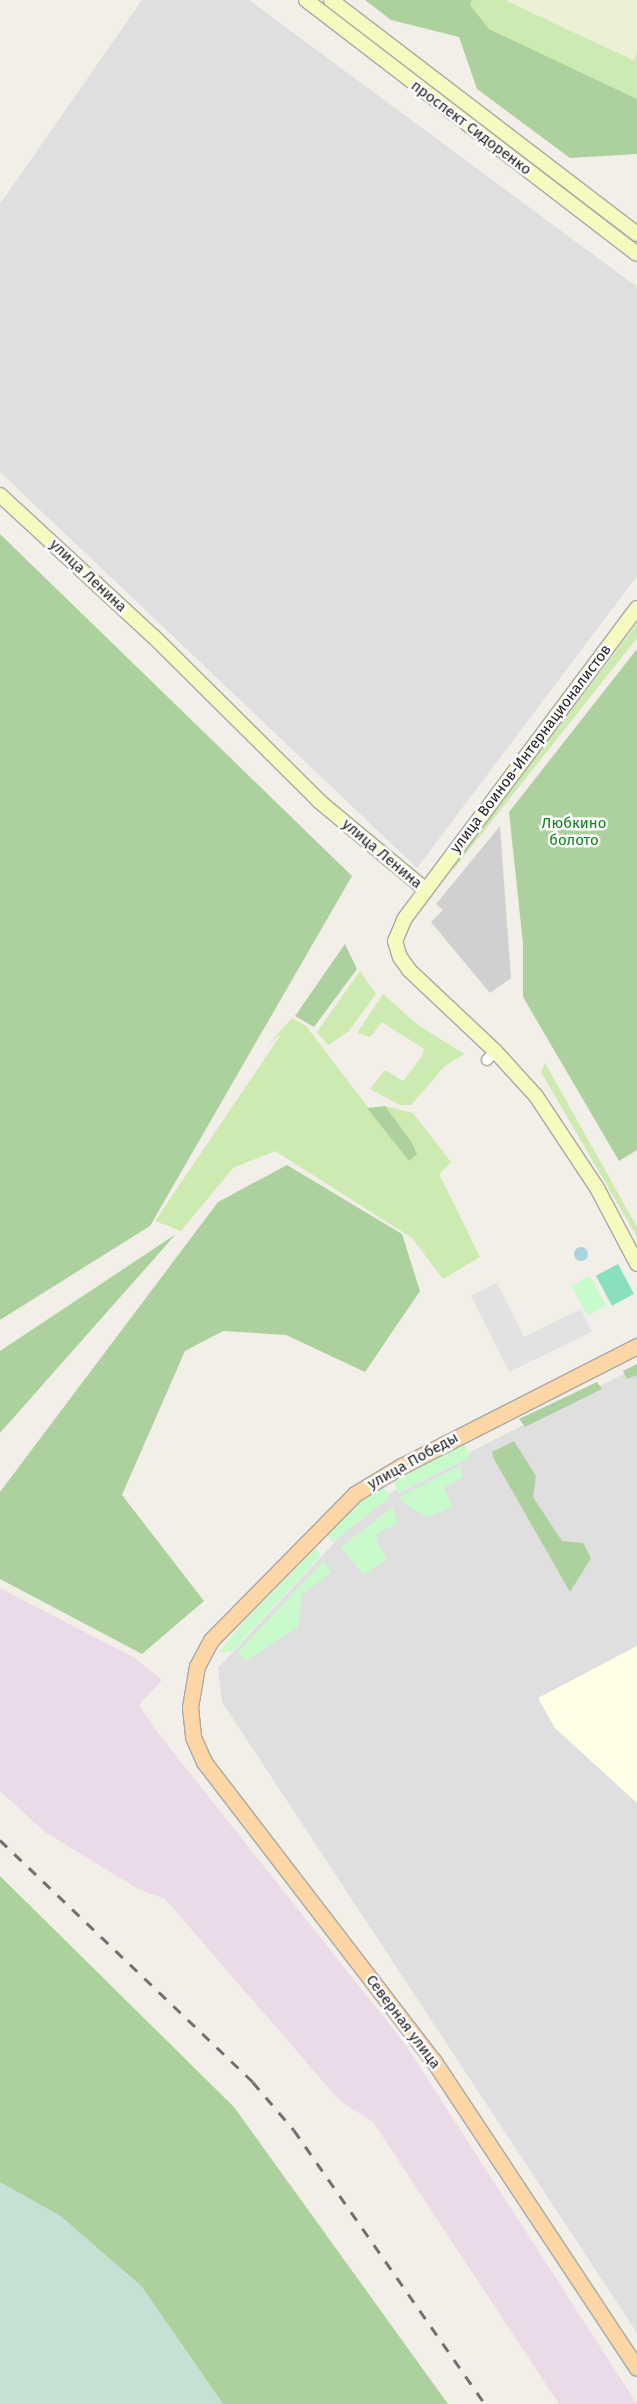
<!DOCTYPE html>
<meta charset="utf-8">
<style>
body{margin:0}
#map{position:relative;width:637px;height:2404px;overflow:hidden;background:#f2efe9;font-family:"Fira Sans",sans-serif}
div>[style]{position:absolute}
.residential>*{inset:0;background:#e0dfdf}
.industrial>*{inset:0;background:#ebdbe8}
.education>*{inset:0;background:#ffffe5}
.religious>*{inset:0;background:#d0d0d0}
.farmland>*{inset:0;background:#eef0d5}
.grass>*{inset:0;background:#cdebb0}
.forest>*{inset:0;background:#add19e}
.wetland>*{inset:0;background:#c6e0d4}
.park>*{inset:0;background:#c8facc;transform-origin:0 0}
.pitch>*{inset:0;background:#88e0be;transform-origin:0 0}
.parking>*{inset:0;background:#e2e2e2}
.water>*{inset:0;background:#aad3df}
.round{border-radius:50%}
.roads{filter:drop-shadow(1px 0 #a9a9a9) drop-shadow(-1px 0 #a9a9a9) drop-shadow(0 1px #a9a9a9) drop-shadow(0 -1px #a9a9a9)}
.street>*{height:10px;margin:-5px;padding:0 5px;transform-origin:5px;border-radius:5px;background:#fff}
.secondary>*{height:14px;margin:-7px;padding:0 7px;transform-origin:7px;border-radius:7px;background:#f7fabf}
.primary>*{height:15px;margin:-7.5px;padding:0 7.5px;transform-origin:7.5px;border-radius:7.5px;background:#fcd6a4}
.rail>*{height:2.5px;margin-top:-1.25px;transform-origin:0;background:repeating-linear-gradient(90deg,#707070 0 10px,transparent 0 20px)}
span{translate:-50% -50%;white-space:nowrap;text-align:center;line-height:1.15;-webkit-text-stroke:5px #fff;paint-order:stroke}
.street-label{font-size:15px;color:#222}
.park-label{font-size:15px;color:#0c8416}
</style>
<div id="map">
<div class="residential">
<i style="clip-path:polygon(142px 0,249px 0,637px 287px,637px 576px,417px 868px,0 472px,0 204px)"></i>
<i style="clip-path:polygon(637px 1367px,637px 2333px,222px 1702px,218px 1668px,372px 1502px)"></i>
</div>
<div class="industrial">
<i style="clip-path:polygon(0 1588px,135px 1658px,162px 1680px,139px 1705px,158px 1733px,405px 2044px,637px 2404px,559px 2404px,373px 2122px,340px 2101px,165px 1899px,138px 1889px,45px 1832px,0 1791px)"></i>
</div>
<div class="education">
<i style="clip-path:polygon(637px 1646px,637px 1803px,555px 1728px,538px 1698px)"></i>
</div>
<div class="religious">
<i style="clip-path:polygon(500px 826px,511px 978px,490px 993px,431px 922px,443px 910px,436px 904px)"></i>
</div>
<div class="farmland">
<i style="clip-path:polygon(505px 0,637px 0,637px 53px,634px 60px)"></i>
</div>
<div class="grass">
<i style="clip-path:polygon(472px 0,505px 0,633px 60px,637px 53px,637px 99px,488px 29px,469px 4px)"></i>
<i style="clip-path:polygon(637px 624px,637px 638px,454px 869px,449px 868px)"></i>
<i style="clip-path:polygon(360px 971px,376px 994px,348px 1032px,328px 1045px,317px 1032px)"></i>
<i style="clip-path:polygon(383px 994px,418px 1025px,464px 1054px,445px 1066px,411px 1105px,400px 1105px,370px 1089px,385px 1070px,403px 1081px,422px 1056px,424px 1049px,382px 1022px,370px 1037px,357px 1033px)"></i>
<i style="clip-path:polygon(292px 1018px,306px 1026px,409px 1161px,411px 1141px,385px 1106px,413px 1113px,451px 1162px,439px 1174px,480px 1257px,443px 1279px,412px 1238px,275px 1151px,233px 1168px,181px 1231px,155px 1221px,282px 1033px,266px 1047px)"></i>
<i style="clip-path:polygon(545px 1063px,637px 1227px,637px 1237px,541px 1072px)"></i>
</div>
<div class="forest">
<i style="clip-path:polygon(365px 0,472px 0,470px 5px,489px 29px,637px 99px,637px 154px,570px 158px,477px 89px,459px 37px,391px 20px)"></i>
<i style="clip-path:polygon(0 534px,352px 876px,150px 1226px,0 1320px)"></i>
<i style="clip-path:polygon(637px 649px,637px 1150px,619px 1161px,523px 997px,523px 944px,509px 812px)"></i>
<i style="clip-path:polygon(345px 944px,357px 969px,314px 1027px,295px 1016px)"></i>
<i style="clip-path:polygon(385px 1106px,411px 1141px,417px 1154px,409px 1161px,367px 1108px)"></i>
<i style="clip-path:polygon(287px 1165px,402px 1234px,420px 1291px,365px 1372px,286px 1335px,223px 1331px,185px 1351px,122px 1495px,204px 1601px,142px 1654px,0 1579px,0 1492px,218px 1202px)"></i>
<i style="clip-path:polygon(176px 1234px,0 1433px,0 1351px)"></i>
<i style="clip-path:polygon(637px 1364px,637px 1375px,627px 1379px,623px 1371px)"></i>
<i style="clip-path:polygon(597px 1382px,602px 1389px,525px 1427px,519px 1419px)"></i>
<i style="clip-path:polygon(514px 1441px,536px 1476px,533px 1497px,562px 1541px,583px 1543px,591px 1558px,570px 1592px,494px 1459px,492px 1452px)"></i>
<i style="clip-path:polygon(0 1876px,234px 2107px,448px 2404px,223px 2404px,141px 2286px,59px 2215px,3px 2186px,0 2182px)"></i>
</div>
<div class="wetland">
<i style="clip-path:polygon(0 2182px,59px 2215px,141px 2286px,223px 2404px,0 2404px)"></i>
</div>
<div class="park">
<i style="left:590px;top:1276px;width:34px;height:21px;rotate:62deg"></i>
<i style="left:462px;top:1439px;width:20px;height:81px;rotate:63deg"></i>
<i style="clip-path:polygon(460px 1466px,463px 1477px,444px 1487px,452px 1507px,429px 1517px,412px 1509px,399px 1497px)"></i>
<i style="clip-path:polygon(381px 1483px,390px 1497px,332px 1542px,324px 1530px)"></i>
<i style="clip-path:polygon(393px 1507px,397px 1523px,377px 1534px,376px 1540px,387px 1559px,364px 1575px,341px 1547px)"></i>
<i style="clip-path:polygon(316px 1548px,321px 1555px,232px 1652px,219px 1652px,246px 1619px)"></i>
<i style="clip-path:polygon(324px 1561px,331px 1573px,302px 1594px,298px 1627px,246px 1661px,238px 1652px)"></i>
</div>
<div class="pitch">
<i style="left:618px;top:1264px;width:34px;height:25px;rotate:62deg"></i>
</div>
<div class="parking">
<i style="clip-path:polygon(497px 1283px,524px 1337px,581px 1309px,592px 1332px,509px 1372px,471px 1296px)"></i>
</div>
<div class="water">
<i class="round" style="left:574px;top:1247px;width:14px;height:14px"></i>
</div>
<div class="roads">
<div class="street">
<i style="left:487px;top:1060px;width:12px;rotate:-48deg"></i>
</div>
<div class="secondary">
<i style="left:306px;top:0;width:417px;rotate:37.5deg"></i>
<i style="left:331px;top:0;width:385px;rotate:37.4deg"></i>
<i style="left:0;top:495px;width:208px;rotate:42.7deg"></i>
<i style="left:153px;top:636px;width:234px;rotate:44.8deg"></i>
<i style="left:319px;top:801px;width:139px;rotate:39.8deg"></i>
<i style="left:637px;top:608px;width:389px;rotate:126.8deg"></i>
<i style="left:404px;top:920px;width:23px;rotate:113deg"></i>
<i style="left:395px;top:941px;width:17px;rotate:73deg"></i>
<i style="left:400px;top:957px;width:16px;rotate:55deg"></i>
<i style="left:409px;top:970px;width:118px;rotate:43.3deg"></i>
<i style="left:495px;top:1051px;width:61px;rotate:47.7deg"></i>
<i style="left:536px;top:1096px;width:110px;rotate:56.5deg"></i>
<i style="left:597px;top:1188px;width:86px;rotate:62.2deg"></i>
</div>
<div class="primary">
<i style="left:637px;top:1346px;width:265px;rotate:153deg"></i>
<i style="left:401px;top:1466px;width:54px;rotate:148.7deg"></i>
<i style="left:355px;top:1494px;width:205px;rotate:134.6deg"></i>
<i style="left:211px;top:1640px;width:30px;rotate:118deg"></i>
<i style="left:197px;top:1666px;width:42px;rotate:99.7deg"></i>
<i style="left:190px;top:1707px;width:30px;rotate:84deg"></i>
<i style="left:193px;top:1737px;width:27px;rotate:66deg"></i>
<i style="left:204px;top:1762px;width:376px;rotate:52.5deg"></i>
<i style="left:433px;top:2060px;width:369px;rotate:56.5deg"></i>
</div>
</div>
<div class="rail">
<i style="left:0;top:1840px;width:350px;rotate:43.7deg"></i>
<i style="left:253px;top:2082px;width:63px;rotate:49.5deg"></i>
<i style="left:294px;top:2130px;width:334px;rotate:55.1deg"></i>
</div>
<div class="street-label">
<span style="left:471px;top:128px;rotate:37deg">проспект Сидоренко</span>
<span style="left:88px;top:576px;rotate:43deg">улица Ленина</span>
<span style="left:531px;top:749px;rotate:-53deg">улица Воинов-Интернационалистов</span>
<span style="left:382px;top:854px;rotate:40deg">улица Ленина</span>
<span style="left:413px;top:1461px;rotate:-29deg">улица Победы</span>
<span style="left:403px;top:2022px;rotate:53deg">Северная улица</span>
</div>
<div class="park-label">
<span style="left:574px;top:832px">Любкино<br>болото</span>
</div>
</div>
